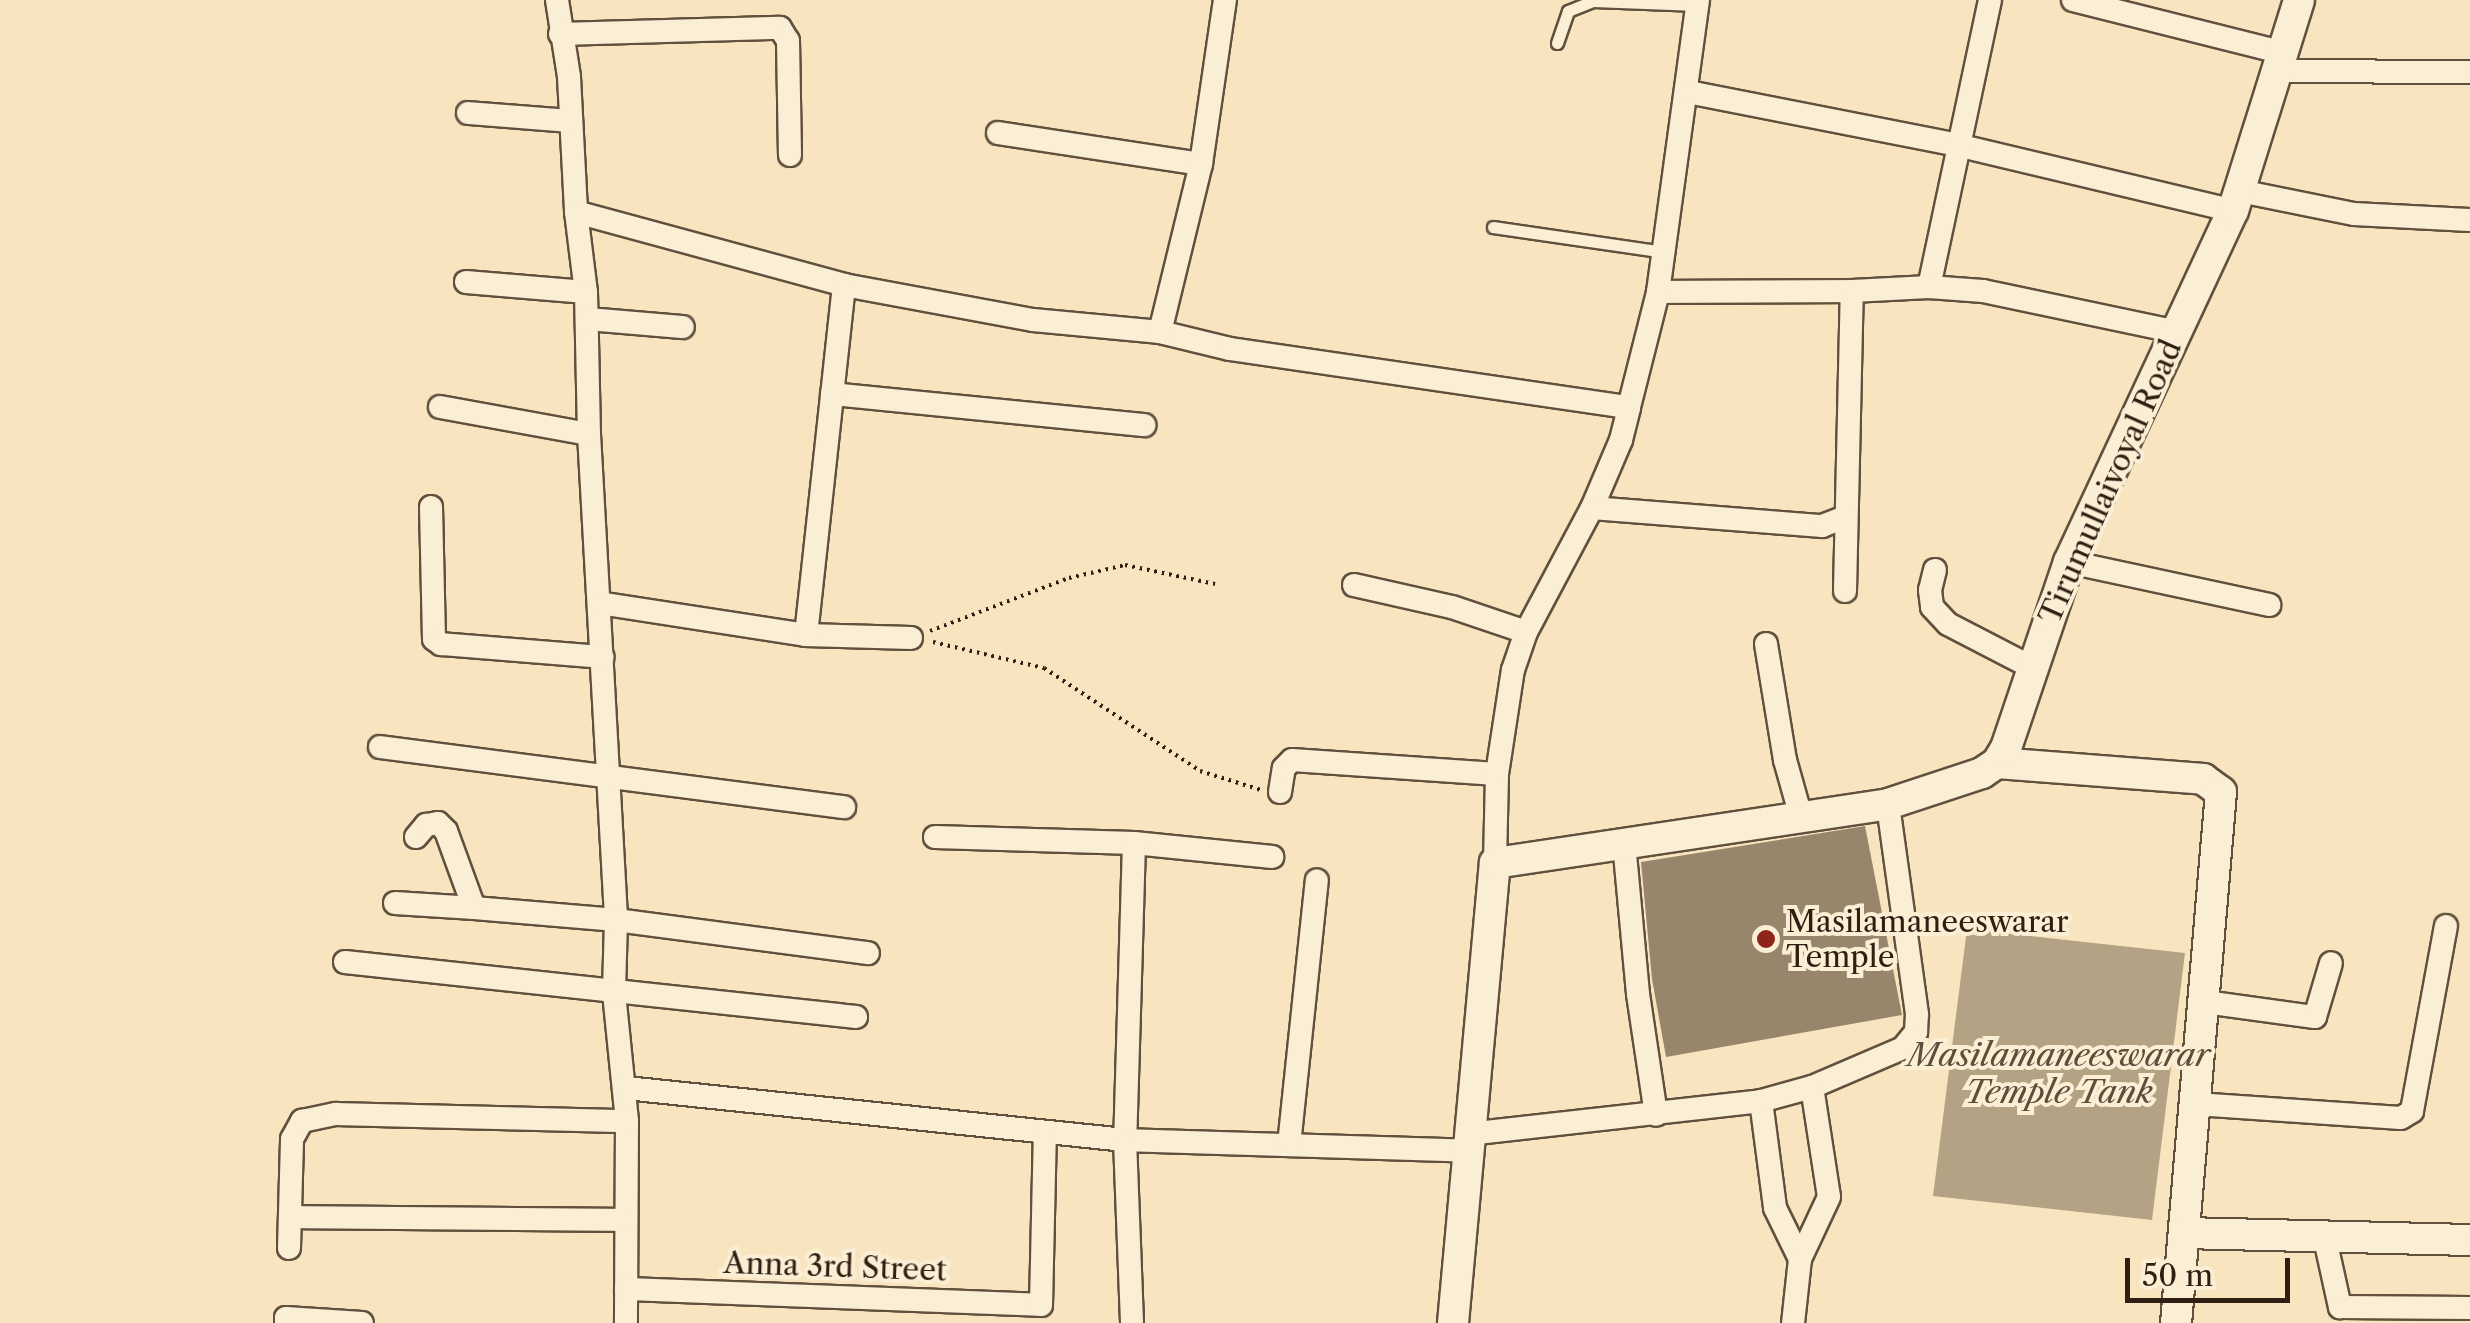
<!DOCTYPE html>
<html>
<head>
<meta charset="utf-8">
<style>
	body { margin:0 }
	#map { position:relative; width:2470px; height:1323px; overflow:hidden; background:#f8e5bf; font-family:"Libre Caslon Text",serif }
	div>[style] { position:absolute }
	[style*='--x'] { left:calc(var(--x)*1px); top:calc(var(--y)*1px); width:calc(var(--w)*1px); rotate:calc(var(--a)*1deg) }
	.water>* { inset:0; background:#b4a285 }
	.building>* { inset:0; background:#98866c }
	.path>* { height:4px; margin-top:-2px; transform-origin:0; background:repeating-linear-gradient(90deg,#2f1f13 0 2.5px,transparent 0 7.5px) }
	.roads { filter:drop-shadow(2px 0 #61503e) drop-shadow(-2px 0 #61503e) drop-shadow(0 2px #61503e) drop-shadow(0 -2px #61503e) }
	.lane>* { height:11px; margin:-5.5px; padding:0 5.5px; transform-origin:5.5px; border-radius:5.5px; background:#faeed5 }
	.street>* { height:22px; margin:-11px; padding:0 11px; transform-origin:11px; border-radius:11px; background:#faeed5 }
	.secondary>* { height:30px; margin:-15px; padding:0 15px; transform-origin:15px; border-radius:15px; background:#faeed5 }
	.dots>* { width:28px; height:28px; translate:-50% -50%; box-sizing:border-box; border:5px solid #faeed5; border-radius:50% }
	span { translate:-50% -50%; white-space:nowrap; text-align:center; line-height:1.15; -webkit-text-stroke:8px #faeed5; paint-order:stroke }
	.street-label { font-size:30px; color:#2f1f13 }
	.poi-label { font-size:30px; color:#2f1f13 }
	.left { translate:0 -50%; text-align:left }
	.water-label { font-size:32px; color:#5e4d3b; font-style:italic }
	.scale { position:absolute; left:2125px; top:1258px; width:165px; height:45px; box-sizing:border-box; border:5px solid #2f1f13; border-top:0; padding-left:12px; font-size:30px; line-height:35px; white-space:nowrap; color:#2f1f13; -webkit-text-stroke:8px #faeed5; paint-order:stroke }
</style>
</head>
<body>
<div id="map">
	<div class="water">
		<div style="clip-path:polygon(1967px 929px,2185px 953px,2152px 1220px,1933px 1196px)"></div>
	</div>
	<div class="building">
		<div style="clip-path:polygon(1865px 826px,1902px 1015px,1666px 1057px,1652px 979px,1641px 862px)"></div>
	</div>
	<div class="path">
		<div style="--x:930;--y:631;--w:149;--a:-20.9"></div>
		<div style="--x:1069;--y:578;--w:57;--a:-13.1"></div>
		<div style="--x:1125;--y:565;--w:92;--a:11.9"></div>
		<div style="--x:933;--y:642;--w:114;--a:13.2"></div>
		<div style="--x:1044;--y:668;--w:187;--a:33.4"></div>
		<div style="--x:1200;--y:771;--w:64;--a:17.3"></div>
	</div>
	<div class="roads">
		<div class="lane">
			<div style="--x:1557;--y:43;--w:34;--a:-71"></div>
			<div style="--x:1568;--y:11;--w:27;--a:-22"></div>
			<div style="--x:1593;--y:1;--w:104;--a:2.2"></div>
			<div style="--x:1493;--y:227;--w:174;--a:8.3"></div>
		</div>
		<div class="street">
			<div style="--x:557;--y:0;--w:78;--a:81.1"></div>
			<div style="--x:569;--y:77;--w:135;--a:87"></div>
			<div style="--x:576;--y:212;--w:81;--a:82.9"></div>
			<div style="--x:586;--y:292;--w:142;--a:88.8"></div>
			<div style="--x:589;--y:434;--w:487;--a:86.8"></div>
			<div style="--x:616;--y:920;--w:73;--a:91.6"></div>
			<div style="--x:614;--y:993;--w:129;--a:84.2"></div>
			<div style="--x:627;--y:1121;--w:202;--a:90.3"></div>
			<div style="--x:1698;--y:0;--w:295;--a:97.8"></div>
			<div style="--x:1658;--y:292;--w:194;--a:-0.3"></div>
			<div style="--x:2073;--y:0;--w:218;--a:14.1"></div>
			<div style="--x:560;--y:34;--w:220;--a:-1.6"></div>
			<div style="--x:780;--y:28;--w:15;--a:58"></div>
			<div style="--x:788;--y:41;--w:114;--a:89"></div>
			<div style="--x:2278;--y:71;--w:192;--a:0.3"></div>
			<div style="--x:1688;--y:92;--w:274;--a:11.1"></div>
			<div style="--x:1957;--y:145;--w:284;--a:13.4"></div>
			<div style="--x:468;--y:113;--w:101;--a:4.5"></div>
			<div style="--x:998;--y:133;--w:205;--a:8.7"></div>
			<div style="--x:1201;--y:164;--w:166;--a:-81.7"></div>
			<div style="--x:2240;--y:191;--w:116;--a:11.4"></div>
			<div style="--x:2354;--y:214;--w:116;--a:3"></div>
			<div style="--x:576;--y:212;--w:278;--a:15.2"></div>
			<div style="--x:844;--y:285;--w:192;--a:10.5"></div>
			<div style="--x:1033;--y:320;--w:128;--a:5.4"></div>
			<div style="--x:1160;--y:332;--w:72;--a:13.7"></div>
			<div style="--x:1230;--y:349;--w:403;--a:8.3"></div>
			<div style="--x:1629;--y:407;--w:119;--a:-75.8"></div>
			<div style="--x:466;--y:282;--w:120;--a:4.8"></div>
			<div style="--x:1929;--y:287;--w:293;--a:-78"></div>
			<div style="--x:587;--y:319;--w:96;--a:4.8"></div>
			<div style="--x:1160;--y:332;--w:173;--a:-76.3"></div>
			<div style="--x:832;--y:394;--w:314;--a:5.7"></div>
			<div style="--x:440;--y:407;--w:151;--a:10.3"></div>
			<div style="--x:431;--y:507;--w:132;--a:88.7"></div>
			<div style="--x:434;--y:639;--w:9;--a:36"></div>
			<div style="--x:441;--y:644;--w:162;--a:4.6"></div>
			<div style="--x:1592;--y:508;--w:74;--a:-66.9"></div>
			<div style="--x:1621;--y:440;--w:34;--a:-76"></div>
			<div style="--x:2069;--y:562;--w:205;--a:12.1"></div>
			<div style="--x:1935;--y:570;--w:21;--a:104"></div>
			<div style="--x:1930;--y:590;--w:17;--a:83"></div>
			<div style="--x:1932;--y:607;--w:23;--a:47"></div>
			<div style="--x:1948;--y:624;--w:93;--a:27.4"></div>
			<div style="--x:1354;--y:585;--w:100;--a:12.7"></div>
			<div style="--x:1452;--y:607;--w:78;--a:18.7"></div>
			<div style="--x:1845;--y:591;--w:300;--a:-88.7"></div>
			<div style="--x:1852;--y:291;--w:77;--a:-3"></div>
			<div style="--x:1929;--y:287;--w:54;--a:4.2"></div>
			<div style="--x:1983;--y:291;--w:199;--a:11.9"></div>
			<div style="--x:599;--y:603;--w:209;--a:8.8"></div>
			<div style="--x:806;--y:635;--w:105;--a:1.6"></div>
			<div style="--x:806;--y:635;--w:352;--a:-83.8"></div>
			<div style="--x:1766;--y:644;--w:118;--a:80.7"></div>
			<div style="--x:1785;--y:760;--w:59;--a:74.3"></div>
			<div style="--x:380;--y:747;--w:468;--a:7.4"></div>
			<div style="--x:1280;--y:792;--w:24;--a:-81"></div>
			<div style="--x:1284;--y:768;--w:11;--a:-45"></div>
			<div style="--x:1292;--y:760;--w:205;--a:3.9"></div>
			<div style="--x:416;--y:837;--w:16;--a:-50"></div>
			<div style="--x:426;--y:825;--w:12;--a:-9"></div>
			<div style="--x:438;--y:823;--w:11;--a:45"></div>
			<div style="--x:446;--y:831;--w:82;--a:70"></div>
			<div style="--x:474;--y:908;--w:143;--a:4.8"></div>
			<div style="--x:616;--y:920;--w:254;--a:7.5"></div>
			<div style="--x:935;--y:837;--w:199;--a:1.7"></div>
			<div style="--x:1134;--y:843;--w:139;--a:5.8"></div>
			<div style="--x:1134;--y:843;--w:297;--a:91.7"></div>
			<div style="--x:1125;--y:1140;--w:342;--a:1.8"></div>
			<div style="--x:1624;--y:843;--w:152;--a:84.7"></div>
			<div style="--x:1638;--y:994;--w:122;--a:81.5"></div>
			<div style="--x:1495;--y:863;--w:89;--a:-88.7"></div>
			<div style="--x:1497;--y:774;--w:105;--a:-81.3"></div>
			<div style="--x:1513;--y:670;--w:40;--a:-71.1"></div>
			<div style="--x:1526;--y:632;--w:140;--a:-62"></div>
			<div style="--x:1592;--y:508;--w:231;--a:4.5"></div>
			<div style="--x:1822;--y:526;--w:25;--a:-21"></div>
			<div style="--x:395;--y:903;--w:79;--a:3.6"></div>
			<div style="--x:345;--y:962;--w:514;--a:6.14"></div>
			<div style="--x:2205;--y:1002;--w:111;--a:7.8"></div>
			<div style="--x:2315;--y:1017;--w:56;--a:-73.5"></div>
			<div style="--x:1812;--y:1087;--w:99;--a:-23.2"></div>
			<div style="--x:1903;--y:1048;--w:21;--a:-51"></div>
			<div style="--x:1916;--y:1032;--w:18;--a:-87"></div>
			<div style="--x:1917;--y:1014;--w:212;--a:-97.9"></div>
			<div style="--x:626;--y:1088;--w:502;--a:5.95"></div>
			<div style="--x:1125;--y:1140;--w:183;--a:87.8"></div>
			<div style="--x:1761;--y:1101;--w:108;--a:82.5"></div>
			<div style="--x:1775;--y:1208;--w:57;--a:63.9"></div>
			<div style="--x:2196;--y:1104;--w:205;--a:3.9"></div>
			<div style="--x:2401;--y:1118;--w:13;--a:-32"></div>
			<div style="--x:2412;--y:1111;--w:188;--a:-79.6"></div>
			<div style="--x:1468;--y:1134;--w:295;--a:-6.4"></div>
			<div style="--x:1761;--y:1101;--w:53;--a:-15.4"></div>
			<div style="--x:1812;--y:1087;--w:111;--a:81.2"></div>
			<div style="--x:1829;--y:1197;--w:68;--a:115.1"></div>
			<div style="--x:1800;--y:1259;--w:64;--a:96.2"></div>
			<div style="--x:1289;--y:1145;--w:266;--a:-84"></div>
			<div style="--x:290;--y:1217;--w:334;--a:0.5"></div>
			<div style="--x:2325;--y:1239;--w:70;--a:77.6"></div>
			<div style="--x:2340;--y:1307;--w:130;--a:0.4"></div>
			<div style="--x:289;--y:1248;--w:109;--a:-88.4"></div>
			<div style="--x:292;--y:1139;--w:21;--a:-61"></div>
			<div style="--x:302;--y:1121;--w:35;--a:-12"></div>
			<div style="--x:336;--y:1114;--w:291;--a:1.4"></div>
			<div style="--x:626;--y:1289;--w:415;--a:2.2"></div>
			<div style="--x:1041;--y:1305;--w:172;--a:-88.7"></div>
			<div style="--x:286;--y:1323;--w:5;--a:-90"></div>
			<div style="--x:286;--y:1318;--w:76;--a:3.8"></div>
		</div>
		<div class="secondary">
			<div style="--x:1997;--y:763;--w:207;--a:4.4"></div>
			<div style="--x:2203;--y:779;--w:22;--a:36"></div>
			<div style="--x:2221;--y:792;--w:533;--a:94.84"></div>
			<div style="--x:2184;--y:1233;--w:286;--a:1.4"></div>
			<div style="--x:1453;--y:1323;--w:462;--a:-84.8"></div>
			<div style="--x:1495;--y:863;--w:397;--a:-8.5"></div>
			<div style="--x:1888;--y:804;--w:99;--a:-18.3"></div>
			<div style="--x:1982;--y:773;--w:18;--a:-34"></div>
			<div style="--x:1997;--y:763;--w:17;--a:-59"></div>
			<div style="--x:2006;--y:748;--w:196;--a:-71.3"></div>
			<div style="--x:2069;--y:562;--w:387;--a:-65"></div>
			<div style="--x:2233;--y:211;--w:221;--a:-72.6"></div>
		</div>
	</div>
	<div class="dots">
		<div style="left:1766px;top:939px;background:#8f2418"></div>
	</div>
	<div class="street-label">
		<span style="left:2111px;top:482px;rotate:-66deg">Tirumullaivoyal Road</span>
		<span style="left:835px;top:1267px;rotate:2deg">Anna 3rd Street</span>
	</div>
	<div class="poi-label">
		<span class="left" style="left:1786px;top:939px">Masilamaneeswarar<br>Temple</span>
	</div>
	<div class="water-label">
		<span style="left:2059px;top:1074px">Masilamaneeswarar<br>Temple Tank</span>
	</div>
	<div class="scale">50 m</div>
</div>
</body>
</html>
